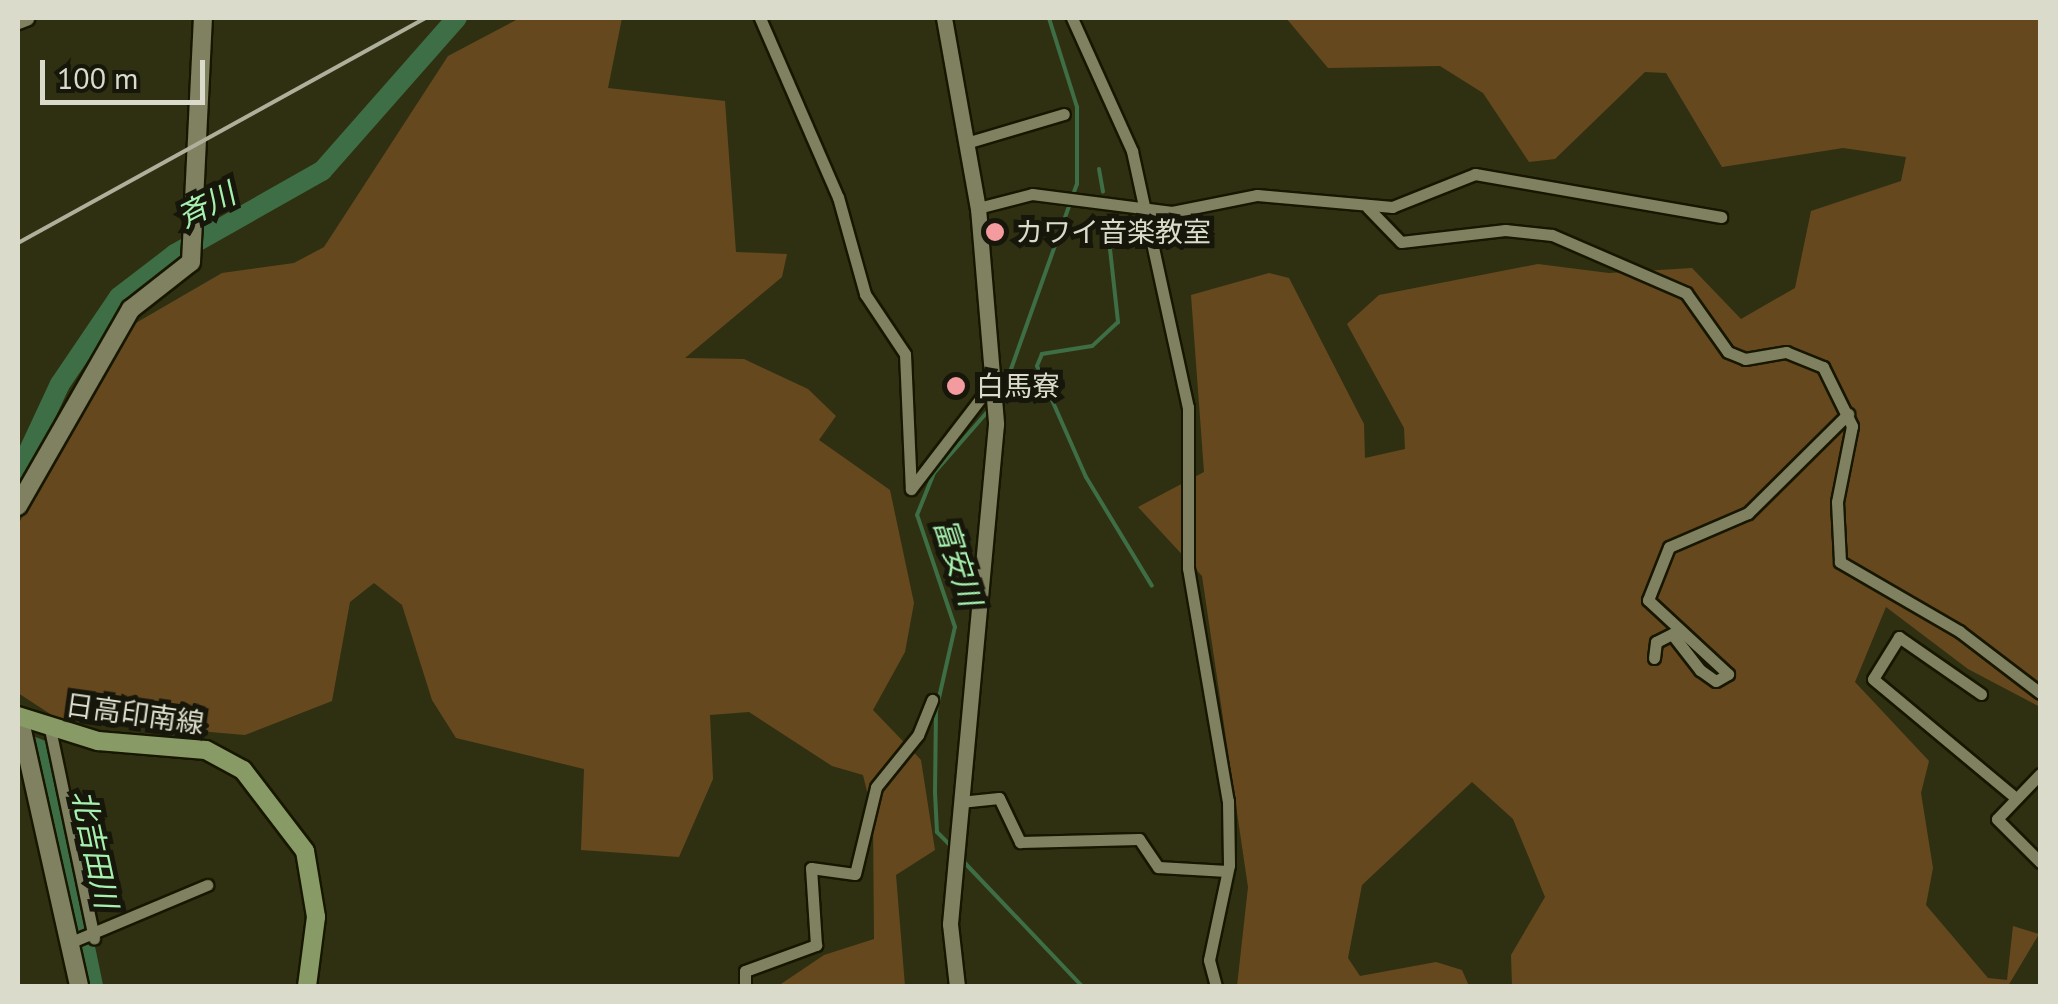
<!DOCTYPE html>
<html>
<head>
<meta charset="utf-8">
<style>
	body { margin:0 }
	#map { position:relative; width:2058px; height:1004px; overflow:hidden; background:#2f3012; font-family:"PT Sans","Noto Sans JP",sans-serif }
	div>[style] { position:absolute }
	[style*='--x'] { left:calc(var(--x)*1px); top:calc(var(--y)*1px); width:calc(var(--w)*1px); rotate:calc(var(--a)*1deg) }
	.green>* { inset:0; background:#66481f }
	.stream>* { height:4px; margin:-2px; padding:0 2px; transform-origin:2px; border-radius:2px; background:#3e6e45 }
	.river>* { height:20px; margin:-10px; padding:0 10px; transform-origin:10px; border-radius:10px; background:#3e6e45 }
	.roads { filter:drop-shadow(2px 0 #171700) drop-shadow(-2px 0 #171700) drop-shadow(0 2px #171700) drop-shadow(0 -2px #171700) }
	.minor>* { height:11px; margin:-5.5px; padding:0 5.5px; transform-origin:5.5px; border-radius:5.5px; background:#808161 }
	.tertiary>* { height:15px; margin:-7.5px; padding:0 7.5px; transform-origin:7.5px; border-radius:7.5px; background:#808161 }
	.secondary>* { height:18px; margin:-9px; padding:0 9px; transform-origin:9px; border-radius:9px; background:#808161 }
	.primary>* { height:18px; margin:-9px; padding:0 9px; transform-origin:9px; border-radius:9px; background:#889b66 }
	.rail>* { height:4px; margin:-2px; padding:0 2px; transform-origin:2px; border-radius:2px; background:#afb09b }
	.dots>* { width:28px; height:28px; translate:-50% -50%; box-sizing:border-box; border:5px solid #16170a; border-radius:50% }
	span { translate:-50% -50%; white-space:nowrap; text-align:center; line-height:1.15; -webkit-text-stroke:10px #16170a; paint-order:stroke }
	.poi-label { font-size:28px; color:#dadbca }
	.left { translate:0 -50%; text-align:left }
	.street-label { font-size:28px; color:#dadbca }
	.water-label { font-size:30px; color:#a7f1b0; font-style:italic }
	.frame { position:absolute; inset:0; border:20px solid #dadbca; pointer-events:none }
	.scale { position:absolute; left:40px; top:60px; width:165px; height:45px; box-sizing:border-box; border:5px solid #dadbca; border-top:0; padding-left:12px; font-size:30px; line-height:35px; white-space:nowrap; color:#dadbca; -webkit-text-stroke:8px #16170a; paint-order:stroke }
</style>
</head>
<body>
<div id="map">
	<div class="green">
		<div style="clip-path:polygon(520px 18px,622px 18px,608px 88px,725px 101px,736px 252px,787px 254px,782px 277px,685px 358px,744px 359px,808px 389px,836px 416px,819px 440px,890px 490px,914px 603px,905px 652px,873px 710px,921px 760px,935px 850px,896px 875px,905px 986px,778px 986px,824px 955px,874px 939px,873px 816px,863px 775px,832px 766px,749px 712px,710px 715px,713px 779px,679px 857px,581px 850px,584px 769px,456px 738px,432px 700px,402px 605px,374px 583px,350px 602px,332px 701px,245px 735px,58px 719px,18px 693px,18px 525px,122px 331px,222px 273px,294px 263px,324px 247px,448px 56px)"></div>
		<div style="clip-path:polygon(1286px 18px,2040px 18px,2040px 707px,1968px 669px,1886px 607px,1855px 682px,1929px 761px,1921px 793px,1933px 868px,1926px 905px,1988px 978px,2007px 980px,2013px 926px,2039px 934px,2008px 986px,1512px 986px,1511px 955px,1545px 897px,1513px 819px,1472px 782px,1362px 885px,1348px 958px,1360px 976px,1436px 962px,1462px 970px,1469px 986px,1237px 986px,1248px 887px,1202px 576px,1138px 507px,1204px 472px,1191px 295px,1269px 273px,1289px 278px,1364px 424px,1365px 458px,1405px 449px,1404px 428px,1347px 324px,1379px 295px,1538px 264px,1609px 273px,1692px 268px,1741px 319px,1795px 288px,1811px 211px,1901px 181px,1906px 157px,1843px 148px,1722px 167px,1666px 73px,1645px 72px,1555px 159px,1529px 162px,1483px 93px,1440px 66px,1328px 68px)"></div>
	</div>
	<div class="stream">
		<div style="--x:1099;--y:169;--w:23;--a:80"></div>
		<div style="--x:1107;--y:222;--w:101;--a:83.7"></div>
		<div style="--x:1118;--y:322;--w:35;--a:137"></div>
		<div style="--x:1092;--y:346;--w:51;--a:170.9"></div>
		<div style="--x:1042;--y:354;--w:13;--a:113"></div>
		<div style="--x:1037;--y:366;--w:121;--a:66.2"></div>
		<div style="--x:1086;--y:477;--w:127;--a:58.8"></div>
		<div style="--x:1000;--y:400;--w:229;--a:-70.4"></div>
		<div style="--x:1077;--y:184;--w:77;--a:-90"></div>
		<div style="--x:1077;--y:107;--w:93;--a:-107.5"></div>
		<div style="--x:953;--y:848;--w:23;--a:-135"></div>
		<div style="--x:937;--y:832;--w:40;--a:-92.9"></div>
		<div style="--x:935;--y:792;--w:81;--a:-89.3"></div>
		<div style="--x:936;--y:711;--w:86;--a:-77.3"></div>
		<div style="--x:955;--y:627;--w:118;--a:-108.7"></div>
		<div style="--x:917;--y:515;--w:45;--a:-68"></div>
		<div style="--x:934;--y:473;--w:84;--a:-48.9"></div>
		<div style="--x:962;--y:860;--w:174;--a:46.4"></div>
	</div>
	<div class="river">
		<div style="--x:18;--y:474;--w:99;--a:-65"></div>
		<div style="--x:60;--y:384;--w:105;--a:-55.9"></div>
		<div style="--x:119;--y:297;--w:71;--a:-37.5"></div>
		<div style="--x:175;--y:254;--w:169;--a:-29.5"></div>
		<div style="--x:322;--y:171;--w:204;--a:-48.6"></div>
		<div style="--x:18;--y:741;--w:28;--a:21"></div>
		<div style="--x:44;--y:751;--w:240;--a:78.2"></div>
	</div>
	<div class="roads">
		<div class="minor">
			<div style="--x:760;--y:18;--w:195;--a:66.5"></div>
			<div style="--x:838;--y:197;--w:101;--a:74.4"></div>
			<div style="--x:865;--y:294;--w:72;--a:56.3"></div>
			<div style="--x:905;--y:354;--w:135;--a:87.5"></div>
			<div style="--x:1072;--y:18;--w:146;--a:65.7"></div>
			<div style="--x:1132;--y:151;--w:262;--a:77.7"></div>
			<div style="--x:1188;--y:407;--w:161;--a:90"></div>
			<div style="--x:1188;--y:568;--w:236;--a:80.3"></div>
			<div style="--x:1228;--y:801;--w:64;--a:89.1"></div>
			<div style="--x:1229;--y:865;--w:97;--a:101.9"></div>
			<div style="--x:1209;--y:960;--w:27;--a:75"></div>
			<div style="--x:966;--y:143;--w:102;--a:-16.5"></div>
			<div style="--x:978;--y:208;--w:56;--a:-14.5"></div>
			<div style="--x:1032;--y:194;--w:141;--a:7.3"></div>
			<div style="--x:1172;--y:212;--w:87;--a:-11.3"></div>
			<div style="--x:1257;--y:195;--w:136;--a:5.1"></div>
			<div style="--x:1392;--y:207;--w:89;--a:-21.7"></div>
			<div style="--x:1475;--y:174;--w:250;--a:9.9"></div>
			<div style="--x:1368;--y:208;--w:47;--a:45.9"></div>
			<div style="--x:1401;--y:242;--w:105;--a:-6.6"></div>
			<div style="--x:1505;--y:230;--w:47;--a:6.1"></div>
			<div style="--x:1552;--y:235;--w:146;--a:23.4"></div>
			<div style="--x:1686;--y:293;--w:72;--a:54.6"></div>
			<div style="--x:1728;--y:352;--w:18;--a:22"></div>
			<div style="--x:1745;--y:359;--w:42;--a:-9.7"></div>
			<div style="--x:1786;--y:352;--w:40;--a:22"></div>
			<div style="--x:1823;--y:367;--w:66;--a:63.8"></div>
			<div style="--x:1852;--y:426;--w:77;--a:101.2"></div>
			<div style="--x:1837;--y:502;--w:60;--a:87.1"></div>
			<div style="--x:1840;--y:562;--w:138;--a:30.1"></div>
			<div style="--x:1959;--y:631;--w:102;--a:37.4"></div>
			<div style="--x:911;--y:489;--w:136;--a:-52.5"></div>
			<div style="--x:1654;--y:658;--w:16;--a:-83"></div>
			<div style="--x:1656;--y:642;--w:18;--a:-27"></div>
			<div style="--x:1672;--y:634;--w:46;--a:52.1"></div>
			<div style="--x:1700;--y:670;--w:19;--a:35"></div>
			<div style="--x:1716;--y:681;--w:14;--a:-30"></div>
			<div style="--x:1728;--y:674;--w:109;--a:-137.2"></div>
			<div style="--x:1648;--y:600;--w:57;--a:-68.4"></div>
			<div style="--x:1669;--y:547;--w:86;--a:-23.3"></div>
			<div style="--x:1748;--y:513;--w:141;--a:-44.7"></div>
			<div style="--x:1981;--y:694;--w:100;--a:-145.2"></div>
			<div style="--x:1899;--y:637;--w:49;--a:121.8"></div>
			<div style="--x:1873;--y:679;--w:181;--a:39.8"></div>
			<div style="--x:50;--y:729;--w:214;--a:78.1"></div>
			<div style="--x:2040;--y:774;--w:62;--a:133.7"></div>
			<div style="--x:1997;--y:819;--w:61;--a:45"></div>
			<div style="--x:960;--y:802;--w:39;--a:-6"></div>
			<div style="--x:999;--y:798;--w:49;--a:64.5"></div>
			<div style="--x:1020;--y:842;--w:119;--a:-1.4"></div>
			<div style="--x:1139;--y:839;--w:34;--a:56"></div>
			<div style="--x:1158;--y:867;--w:69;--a:3.3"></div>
			<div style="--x:69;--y:943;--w:150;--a:-22.8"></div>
			<div style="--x:745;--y:986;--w:15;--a:-90"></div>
			<div style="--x:745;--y:971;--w:76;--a:-20.1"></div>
			<div style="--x:816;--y:945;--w:77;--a:-93.7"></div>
			<div style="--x:811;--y:868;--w:44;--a:7.8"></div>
			<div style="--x:855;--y:874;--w:89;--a:-76.4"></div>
			<div style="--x:876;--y:787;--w:67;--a:-51.1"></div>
			<div style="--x:918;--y:735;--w:38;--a:-68"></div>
		</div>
		<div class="tertiary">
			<div style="--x:944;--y:18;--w:193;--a:79.9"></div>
			<div style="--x:978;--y:208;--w:217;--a:85.2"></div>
			<div style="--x:996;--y:424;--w:502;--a:95.26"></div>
			<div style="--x:950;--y:924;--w:62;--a:83.6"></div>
			<div style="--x:18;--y:21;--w:9;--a:-21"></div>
		</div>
		<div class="secondary">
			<div style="--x:18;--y:506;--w:227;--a:-60.2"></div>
			<div style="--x:131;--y:309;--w:76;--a:-38.1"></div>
			<div style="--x:191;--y:262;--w:244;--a:-87.2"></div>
			<div style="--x:19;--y:717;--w:276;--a:77.4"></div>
		</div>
		<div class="primary">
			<div style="--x:18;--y:716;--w:84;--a:17.4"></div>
			<div style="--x:98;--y:741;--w:108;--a:4.8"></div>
			<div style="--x:206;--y:750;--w:42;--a:28.4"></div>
			<div style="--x:243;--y:770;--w:102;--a:52.6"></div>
			<div style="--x:305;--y:851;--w:67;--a:80.5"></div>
			<div style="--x:316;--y:917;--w:70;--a:97.4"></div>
		</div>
	</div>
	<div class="rail">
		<div style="--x:18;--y:243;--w:466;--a:-28.9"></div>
	</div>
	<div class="dots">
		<div style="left:995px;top:232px;background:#f49b9f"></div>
		<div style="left:956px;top:386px;background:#f49b9f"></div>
	</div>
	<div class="poi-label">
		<span class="left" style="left:1015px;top:232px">カワイ音楽教室</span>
		<span class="left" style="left:976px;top:386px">白馬寮</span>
	</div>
	<div class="street-label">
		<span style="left:135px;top:714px;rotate:8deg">日高印南線</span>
	</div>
	<div class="water-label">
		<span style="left:206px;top:205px;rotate:-27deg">斉川</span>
		<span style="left:958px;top:562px;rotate:72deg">富安川</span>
		<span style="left:95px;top:849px;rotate:78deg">北吉田川</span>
	</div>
	<div class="frame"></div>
	<div class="scale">100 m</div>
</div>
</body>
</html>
